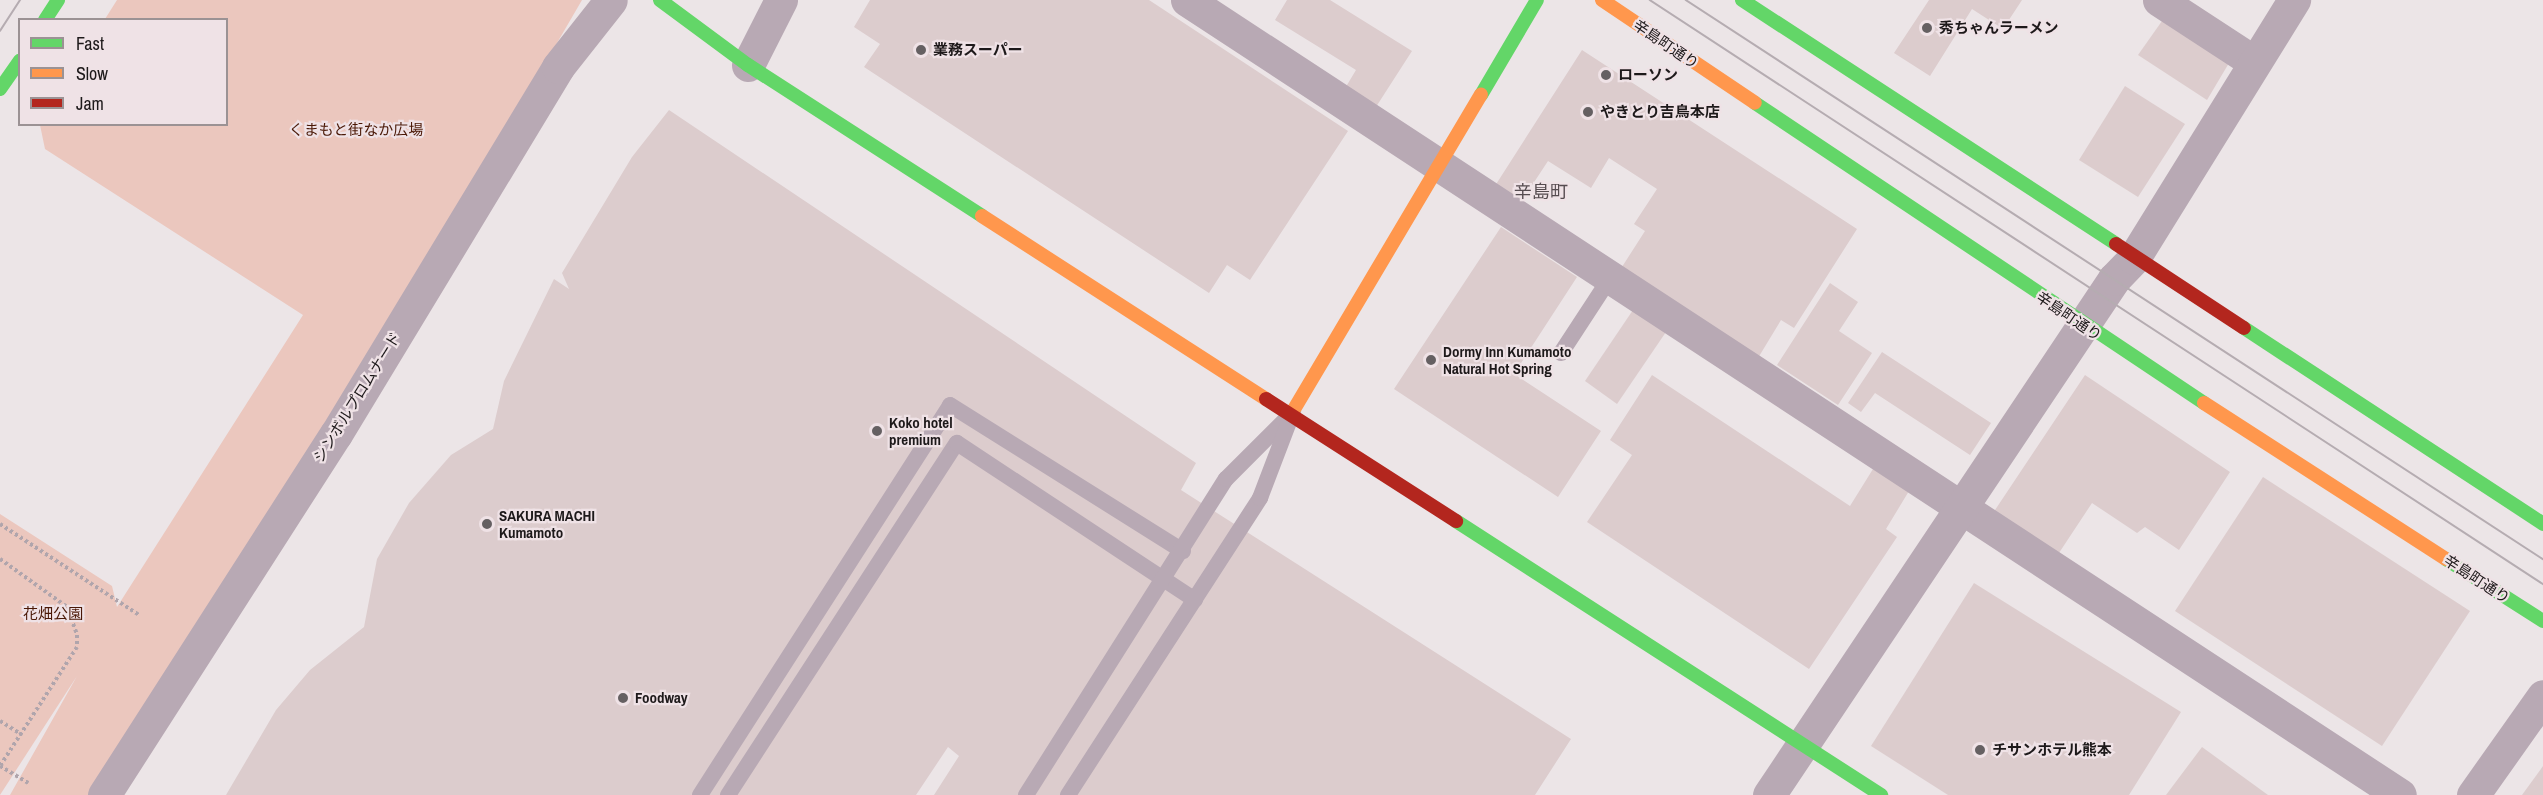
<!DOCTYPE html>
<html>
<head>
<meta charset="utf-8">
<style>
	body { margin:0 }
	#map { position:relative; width:2543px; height:795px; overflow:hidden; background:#ece5e7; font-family:"Archivo Narrow","Noto Sans JP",sans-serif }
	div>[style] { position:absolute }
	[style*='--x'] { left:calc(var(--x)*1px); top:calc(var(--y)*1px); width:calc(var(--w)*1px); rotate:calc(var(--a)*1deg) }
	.green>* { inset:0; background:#ebc7be }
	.building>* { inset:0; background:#dccccd }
	.path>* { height:4px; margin-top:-2px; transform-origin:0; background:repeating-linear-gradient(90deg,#b0a5ac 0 3px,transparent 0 6px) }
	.lane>* { height:16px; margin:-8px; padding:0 8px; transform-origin:8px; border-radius:8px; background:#b8a9b4 }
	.street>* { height:33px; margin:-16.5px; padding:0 16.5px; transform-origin:16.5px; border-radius:16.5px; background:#b8a9b4 }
	.fast>* { height:14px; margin:-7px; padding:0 7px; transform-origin:7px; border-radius:7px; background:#63d668 }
	.slow>* { height:14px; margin:-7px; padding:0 7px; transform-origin:7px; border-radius:7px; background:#ff974d }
	.jam>* { height:14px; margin:-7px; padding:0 7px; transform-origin:7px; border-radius:7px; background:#b3261e }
	.tram>* { height:1.5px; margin:-0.75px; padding:0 0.75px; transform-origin:0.75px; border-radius:0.75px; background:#b5acb1 }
	.dots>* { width:16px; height:16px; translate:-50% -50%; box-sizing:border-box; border:3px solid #efe2e6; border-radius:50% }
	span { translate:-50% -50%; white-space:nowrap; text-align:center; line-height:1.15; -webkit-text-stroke:4.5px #efe2e6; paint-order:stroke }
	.poi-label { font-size:15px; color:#1d191a; font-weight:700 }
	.left { translate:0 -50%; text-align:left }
	.street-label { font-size:15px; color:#1d191a }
	.park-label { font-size:15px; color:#4a1806 }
	.quarter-label { font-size:18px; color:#564c50 }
	.legend { position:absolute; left:18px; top:18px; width:210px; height:108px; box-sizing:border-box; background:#efe2e6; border:2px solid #9b9294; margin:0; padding:8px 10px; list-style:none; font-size:18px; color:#1d191a }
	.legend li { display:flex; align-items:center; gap:12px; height:30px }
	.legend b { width:30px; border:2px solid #9b9294 }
</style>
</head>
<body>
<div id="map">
	<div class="green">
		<div style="clip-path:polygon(117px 0,582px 0,372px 361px,104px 795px,10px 795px,77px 676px,0 795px,0 514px,112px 586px,117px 607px,303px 315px,45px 149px,40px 125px,226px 124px,226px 20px,105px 19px)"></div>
	</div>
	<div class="building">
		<div style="clip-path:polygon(870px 0,1149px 0,1348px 131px,1250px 280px,1227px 265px,1209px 293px,864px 67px,880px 44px,854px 27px)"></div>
		<div style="clip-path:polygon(1287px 0,1330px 0,1412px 51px,1374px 110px,1344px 90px,1356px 70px,1275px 20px)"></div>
		<div style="clip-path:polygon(1929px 0,2022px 0,2003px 29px,1972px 9px,1930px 76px,1894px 53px)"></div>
		<div style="clip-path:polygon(2162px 21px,2229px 63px,2207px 100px,2138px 55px)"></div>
		<div style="clip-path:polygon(1582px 50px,1857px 229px,1794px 328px,1781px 320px,1758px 358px,1620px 270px,1645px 231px,1634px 224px,1657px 189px,1609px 158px,1591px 188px,1548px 161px,1519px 205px,1493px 189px)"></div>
		<div style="clip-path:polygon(2125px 86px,2185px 124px,2138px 197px,2079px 160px)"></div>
		<div style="clip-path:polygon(669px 110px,1196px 463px,1181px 490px,1571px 739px,1535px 795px,934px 795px,959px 756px,948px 747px,916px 795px,226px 795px,276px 710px,310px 670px,364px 627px,377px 559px,409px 503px,451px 455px,493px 429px,504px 381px,554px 279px,569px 289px,562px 273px,632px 157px)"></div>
		<div style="clip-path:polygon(1501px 227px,1577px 277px,1514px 374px,1601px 431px,1558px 497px,1394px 389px)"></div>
		<div style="clip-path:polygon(1830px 283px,1858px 302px,1839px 331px,1872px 353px,1838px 405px,1777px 365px)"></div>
		<div style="clip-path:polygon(1635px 307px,1668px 329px,1617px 404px,1585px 381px)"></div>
		<div style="clip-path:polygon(1882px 352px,1991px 423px,1970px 455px,1875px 393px,1861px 412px,1848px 403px)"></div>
		<div style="clip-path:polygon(1652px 375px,1850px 506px,1873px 469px,1909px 491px,1886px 529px,1897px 537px,1809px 669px,1587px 522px,1632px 455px,1610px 440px)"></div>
		<div style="clip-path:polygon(2085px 375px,2230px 472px,2179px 550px,2145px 527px,2137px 533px,2092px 503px,2055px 559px,1991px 516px)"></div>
		<div style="clip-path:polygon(2263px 477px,2470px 611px,2382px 746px,2175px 611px)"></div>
		<div style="clip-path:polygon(1974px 583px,2181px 712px,2129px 795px,1948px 795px,1871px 746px)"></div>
		<div style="clip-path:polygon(2202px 747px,2268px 795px,2166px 795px)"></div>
		<div style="clip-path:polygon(2543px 766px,2543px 795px,2522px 795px)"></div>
	</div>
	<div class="path">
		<div style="--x:0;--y:524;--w:166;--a:33.2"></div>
		<div style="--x:0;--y:559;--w:82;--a:35.6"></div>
		<div style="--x:67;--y:607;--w:30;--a:70"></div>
		<div style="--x:77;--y:635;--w:12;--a:90"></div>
		<div style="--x:77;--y:647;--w:142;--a:122.9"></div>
		<div style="--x:0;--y:721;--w:25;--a:32"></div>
		<div style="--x:0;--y:766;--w:33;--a:31"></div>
	</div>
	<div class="lane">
		<div style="--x:1561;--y:353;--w:90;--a:-56.8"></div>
		<div style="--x:700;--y:795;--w:463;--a:-57.3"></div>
		<div style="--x:950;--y:405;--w:275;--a:32.1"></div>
		<div style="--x:728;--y:795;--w:420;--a:-57"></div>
		<div style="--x:957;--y:443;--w:285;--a:33.4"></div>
		<div style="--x:1026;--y:795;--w:374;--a:-57.7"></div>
		<div style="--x:1226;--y:479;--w:95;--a:-45"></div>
		<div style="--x:1068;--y:795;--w:354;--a:-57.1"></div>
		<div style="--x:1260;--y:498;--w:87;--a:-69.1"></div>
	</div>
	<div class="street">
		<div style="--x:1187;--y:0;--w:1450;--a:33.24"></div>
		<div style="--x:2159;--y:0;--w:113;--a:33.1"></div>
		<div style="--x:748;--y:65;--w:73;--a:-63.1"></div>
		<div style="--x:104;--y:795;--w:429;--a:-57.3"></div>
		<div style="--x:336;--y:434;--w:429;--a:-58.8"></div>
		<div style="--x:558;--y:67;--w:85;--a:-51.7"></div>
		<div style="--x:1769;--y:795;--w:621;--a:-56.23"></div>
		<div style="--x:2114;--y:279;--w:29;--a:-46"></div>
		<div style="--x:2134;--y:258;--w:304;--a:-58.2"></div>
		<div style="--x:2473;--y:795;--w:121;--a:-54.7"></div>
	</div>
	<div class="fast">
		<div style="--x:660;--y:0;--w:109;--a:36.5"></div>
		<div style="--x:748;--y:65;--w:278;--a:32.8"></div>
		<div style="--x:1742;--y:0;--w:447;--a:33.1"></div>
		<div style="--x:45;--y:20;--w:24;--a:-57"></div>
		<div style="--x:0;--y:89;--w:35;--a:-55"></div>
		<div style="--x:1481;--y:95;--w:110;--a:-59.5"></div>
		<div style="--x:1755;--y:103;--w:540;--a:33.75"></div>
		<div style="--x:2244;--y:328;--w:358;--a:33.2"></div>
		<div style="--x:1456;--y:521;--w:506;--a:32.81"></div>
		<div style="--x:2446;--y:559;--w:115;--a:32.6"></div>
	</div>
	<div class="slow">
		<div style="--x:1602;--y:0;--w:184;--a:33.9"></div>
		<div style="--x:982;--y:216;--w:338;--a:32.8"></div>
		<div style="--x:2204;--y:403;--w:288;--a:32.8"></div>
		<div style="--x:1293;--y:411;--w:368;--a:-59.3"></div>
	</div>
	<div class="jam">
		<div style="--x:2116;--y:244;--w:153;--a:33.3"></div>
		<div style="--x:1266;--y:399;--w:226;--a:32.7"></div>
	</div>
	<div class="tram">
		<div style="--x:1650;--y:0;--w:1067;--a:33.18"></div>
		<div style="--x:1686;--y:0;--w:1023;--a:33.12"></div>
		<div style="--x:0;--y:31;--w:37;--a:-57"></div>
	</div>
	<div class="dots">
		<div style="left:1927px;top:28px;background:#656062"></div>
		<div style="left:921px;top:50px;background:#656062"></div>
		<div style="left:1606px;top:75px;background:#656062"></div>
		<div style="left:1588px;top:112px;background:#656062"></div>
		<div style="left:1431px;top:360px;background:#656062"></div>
		<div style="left:877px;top:431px;background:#656062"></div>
		<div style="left:487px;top:524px;background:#656062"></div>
		<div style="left:623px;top:698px;background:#656062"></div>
		<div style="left:1980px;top:750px;background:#656062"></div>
	</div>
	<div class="poi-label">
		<span class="left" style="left:1939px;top:28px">秀ちゃんラーメン</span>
		<span class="left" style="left:933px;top:50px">業務スーパー</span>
		<span class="left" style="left:1618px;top:75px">ローソン</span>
		<span class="left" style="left:1600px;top:112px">やきとり吉鳥本店</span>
		<span class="left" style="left:1443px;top:360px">Dormy Inn Kumamoto<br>Natural Hot Spring</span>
		<span class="left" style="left:889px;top:431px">Koko hotel<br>premium</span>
		<span class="left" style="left:499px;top:524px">SAKURA MACHI<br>Kumamoto</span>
		<span class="left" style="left:635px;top:698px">Foodway</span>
		<span class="left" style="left:1992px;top:750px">チサンホテル熊本</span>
	</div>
	<div class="street-label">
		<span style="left:1666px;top:44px;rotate:34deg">辛島町通り</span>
		<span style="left:2069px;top:316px;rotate:34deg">辛島町通り</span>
		<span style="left:357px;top:397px;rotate:-58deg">シンボルプロムナード</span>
		<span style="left:2477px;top:579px;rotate:33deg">辛島町通り</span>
	</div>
	<div class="park-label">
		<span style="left:356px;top:130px">くまもと街なか広場</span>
		<span style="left:53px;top:614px">花畑公園</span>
	</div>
	<div class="quarter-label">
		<span style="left:1541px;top:192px">辛島町</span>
	</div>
	<ul class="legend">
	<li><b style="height:8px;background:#63d668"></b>Fast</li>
	<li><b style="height:8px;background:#ff974d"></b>Slow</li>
	<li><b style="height:8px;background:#b3261e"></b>Jam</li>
	</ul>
</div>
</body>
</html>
